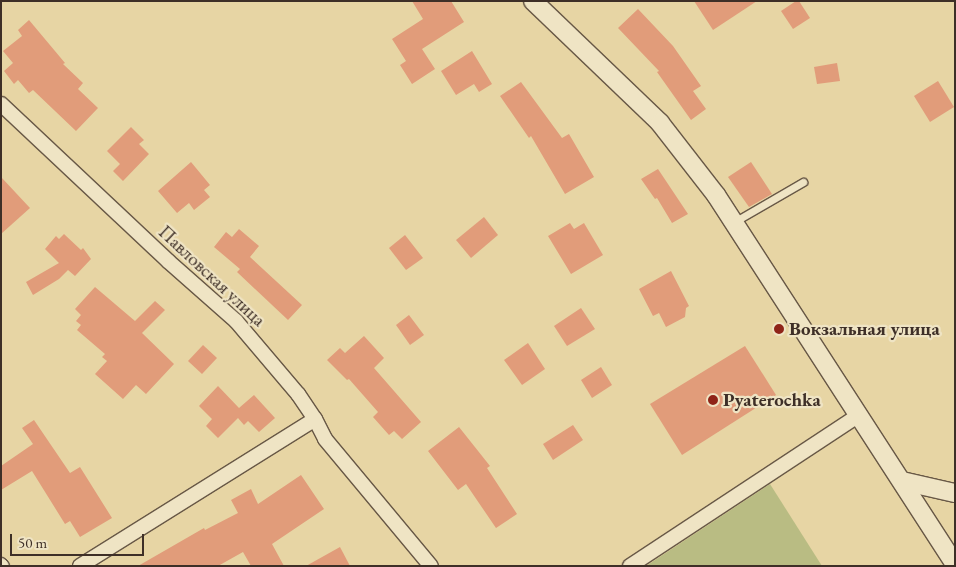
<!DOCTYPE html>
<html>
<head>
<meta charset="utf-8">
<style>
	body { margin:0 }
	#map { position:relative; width:956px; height:567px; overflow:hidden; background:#e7d5a4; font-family:"EB Garamond",serif }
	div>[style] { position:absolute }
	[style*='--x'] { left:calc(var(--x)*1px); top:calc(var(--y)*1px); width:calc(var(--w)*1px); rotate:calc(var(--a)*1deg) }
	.green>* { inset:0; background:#b9bc83 }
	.building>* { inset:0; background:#e19c7a }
	.roads { filter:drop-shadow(1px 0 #685846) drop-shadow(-1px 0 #685846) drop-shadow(0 1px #685846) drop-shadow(0 -1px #685846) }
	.service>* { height:7px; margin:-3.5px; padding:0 3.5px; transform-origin:3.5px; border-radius:3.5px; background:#efe4c4 }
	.minor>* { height:14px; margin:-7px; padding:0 7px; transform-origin:7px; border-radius:7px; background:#efe4c4 }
	.tertiary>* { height:18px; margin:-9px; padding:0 9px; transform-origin:9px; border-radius:9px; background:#efe4c4 }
	.dots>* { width:14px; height:14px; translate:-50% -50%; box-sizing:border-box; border:2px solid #efe4c4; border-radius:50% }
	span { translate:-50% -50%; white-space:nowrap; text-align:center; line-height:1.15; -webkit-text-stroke:4.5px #efe4c4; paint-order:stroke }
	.street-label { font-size:19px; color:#3e2f27 }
	.poi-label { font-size:19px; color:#3e2f27; font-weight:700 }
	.left { translate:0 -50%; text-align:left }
	.frame { position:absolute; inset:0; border:2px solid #3e2f27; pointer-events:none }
	.scale { position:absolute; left:10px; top:534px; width:134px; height:22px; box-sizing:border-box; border:2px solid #3e2f27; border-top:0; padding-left:6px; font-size:15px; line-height:18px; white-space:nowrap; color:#3e2f27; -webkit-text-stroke:4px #efe4c4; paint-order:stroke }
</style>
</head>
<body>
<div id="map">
	<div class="green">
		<div style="clip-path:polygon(770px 484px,822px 566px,646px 566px)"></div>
	</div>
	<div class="building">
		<div style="clip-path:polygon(412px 1px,451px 1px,464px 22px,422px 49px,435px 69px,412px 84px,400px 65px,406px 61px,392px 39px,423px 19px)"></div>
		<div style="clip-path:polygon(694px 1px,757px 1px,713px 30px)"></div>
		<div style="clip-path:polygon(796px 1px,799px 1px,810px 18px,793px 29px,781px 11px)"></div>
		<div style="clip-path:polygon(638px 9px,673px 46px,701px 86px,693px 91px,706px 109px,691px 120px,657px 72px,659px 71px,618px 28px)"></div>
		<div style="clip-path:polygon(29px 20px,65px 63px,63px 64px,83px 83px,78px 89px,98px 108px,76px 131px,33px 90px,29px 93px,18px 80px,14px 84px,4px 71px,13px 63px,3px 51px,22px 36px,18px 30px)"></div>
		<div style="clip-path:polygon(472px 51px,492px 84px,479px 92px,474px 84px,456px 95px,441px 71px)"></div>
		<div style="clip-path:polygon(837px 63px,840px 81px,817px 84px,814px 67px)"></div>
		<div style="clip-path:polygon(938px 81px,954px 107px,930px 122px,914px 96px)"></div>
		<div style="clip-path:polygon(521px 82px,562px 138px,569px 134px,594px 177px,565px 194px,531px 136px,529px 138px,500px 96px)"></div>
		<div style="clip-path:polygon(131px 127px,144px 140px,139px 144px,149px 154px,123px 181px,113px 171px,120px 164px,107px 151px)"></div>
		<div style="clip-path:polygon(191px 162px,210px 185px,204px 190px,210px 197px,194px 210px,189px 203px,177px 213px,158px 191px)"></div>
		<div style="clip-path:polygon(751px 162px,772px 194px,749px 207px,728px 177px)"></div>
		<div style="clip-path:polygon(658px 169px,688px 214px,672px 223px,657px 198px,655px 199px,641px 179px)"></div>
		<div style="clip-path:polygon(1px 177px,30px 208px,1px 234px)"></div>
		<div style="clip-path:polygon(484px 217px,498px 235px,471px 258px,456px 240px)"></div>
		<div style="clip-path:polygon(570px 223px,574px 229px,584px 223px,603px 255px,571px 274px,548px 236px)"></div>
		<div style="clip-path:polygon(239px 229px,259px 246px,250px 257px,302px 305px,288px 320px,237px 272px,240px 269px,214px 247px,226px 232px,232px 237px)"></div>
		<div style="clip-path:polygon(64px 234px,81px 250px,83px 248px,91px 259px,75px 276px,68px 270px,59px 279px,33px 295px,26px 282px,59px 263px,45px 249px,56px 236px,59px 239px)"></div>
		<div style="clip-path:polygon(405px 235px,423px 258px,406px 270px,389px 248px)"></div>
		<div style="clip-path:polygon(671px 271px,689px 306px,686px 308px,685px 317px,666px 327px,659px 313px,653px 316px,639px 289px)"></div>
		<div style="clip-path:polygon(95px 287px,135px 321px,155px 301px,165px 310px,142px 333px,174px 364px,146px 394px,136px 385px,123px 399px,95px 374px,107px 361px,102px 357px,105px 354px,77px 330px,81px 325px,76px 321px,81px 315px,75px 309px)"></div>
		<div style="clip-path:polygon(581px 308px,595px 329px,567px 346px,554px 326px)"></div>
		<div style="clip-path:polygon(409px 315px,424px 335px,410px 345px,396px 325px)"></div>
		<div style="clip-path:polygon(364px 336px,384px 358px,374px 368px,421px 422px,402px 439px,394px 431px,389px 435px,373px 417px,378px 412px,349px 379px,347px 380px,327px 360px,340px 348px,345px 353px)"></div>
		<div style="clip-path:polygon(528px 343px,545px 369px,522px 385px,504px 360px)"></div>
		<div style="clip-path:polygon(203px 345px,217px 358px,202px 374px,188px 361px)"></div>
		<div style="clip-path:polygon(745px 346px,776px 395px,682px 455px,650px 404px)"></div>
		<div style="clip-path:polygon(601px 367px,612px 385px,592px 398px,581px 380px)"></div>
		<div style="clip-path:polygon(218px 386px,239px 408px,254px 395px,275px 418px,259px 432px,248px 421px,244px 425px,238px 418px,218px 438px,206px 426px,212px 419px,199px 406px)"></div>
		<div style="clip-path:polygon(34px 420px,70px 473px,80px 467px,112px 518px,80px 537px,70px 521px,65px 524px,32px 471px,1px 490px,1px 466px,33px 444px,22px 428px)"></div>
		<div style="clip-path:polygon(573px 425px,583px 440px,553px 460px,543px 444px)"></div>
		<div style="clip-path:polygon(459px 427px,490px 466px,487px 468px,517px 514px,496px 528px,466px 484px,458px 490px,428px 451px)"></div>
		<div style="clip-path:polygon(301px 475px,324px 509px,272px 544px,284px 566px,251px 566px,243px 552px,218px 566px,138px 566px,204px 528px,205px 530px,238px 513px,231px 500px,251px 489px,258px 504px)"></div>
		<div style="clip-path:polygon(340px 547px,350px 566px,306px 566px)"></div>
	</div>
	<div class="roads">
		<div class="service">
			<div style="--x:734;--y:222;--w:80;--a:-30.1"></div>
		</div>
		<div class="minor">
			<div style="--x:1;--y:104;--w:229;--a:43.2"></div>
			<div style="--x:168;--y:261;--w:91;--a:41.4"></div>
			<div style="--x:236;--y:321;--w:96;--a:49.7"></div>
			<div style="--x:298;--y:394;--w:30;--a:56"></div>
			<div style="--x:315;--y:419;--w:22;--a:63"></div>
			<div style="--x:325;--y:439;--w:165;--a:50.2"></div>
			<div style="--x:1;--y:565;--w:1;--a:45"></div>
			<div style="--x:80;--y:566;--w:277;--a:-32"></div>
			<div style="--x:630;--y:566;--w:274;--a:-33.4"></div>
		</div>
		<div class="tertiary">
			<div style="--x:533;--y:1;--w:176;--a:43.8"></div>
			<div style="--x:660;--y:123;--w:91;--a:52.1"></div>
			<div style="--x:716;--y:195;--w:440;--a:57.1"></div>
			<div style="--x:902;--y:481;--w:54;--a:12.8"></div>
		</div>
	</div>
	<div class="dots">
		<div style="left:779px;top:329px;background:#8f2418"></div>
		<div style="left:713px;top:400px;background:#8f2418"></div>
	</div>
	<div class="street-label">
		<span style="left:212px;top:276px;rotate:43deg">Павловская улица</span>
	</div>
	<div class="poi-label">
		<span class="left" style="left:789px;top:329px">Вокзальная улица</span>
		<span class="left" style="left:723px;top:400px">Pyaterochka</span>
	</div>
	<div class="frame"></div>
	<div class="scale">50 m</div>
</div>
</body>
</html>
